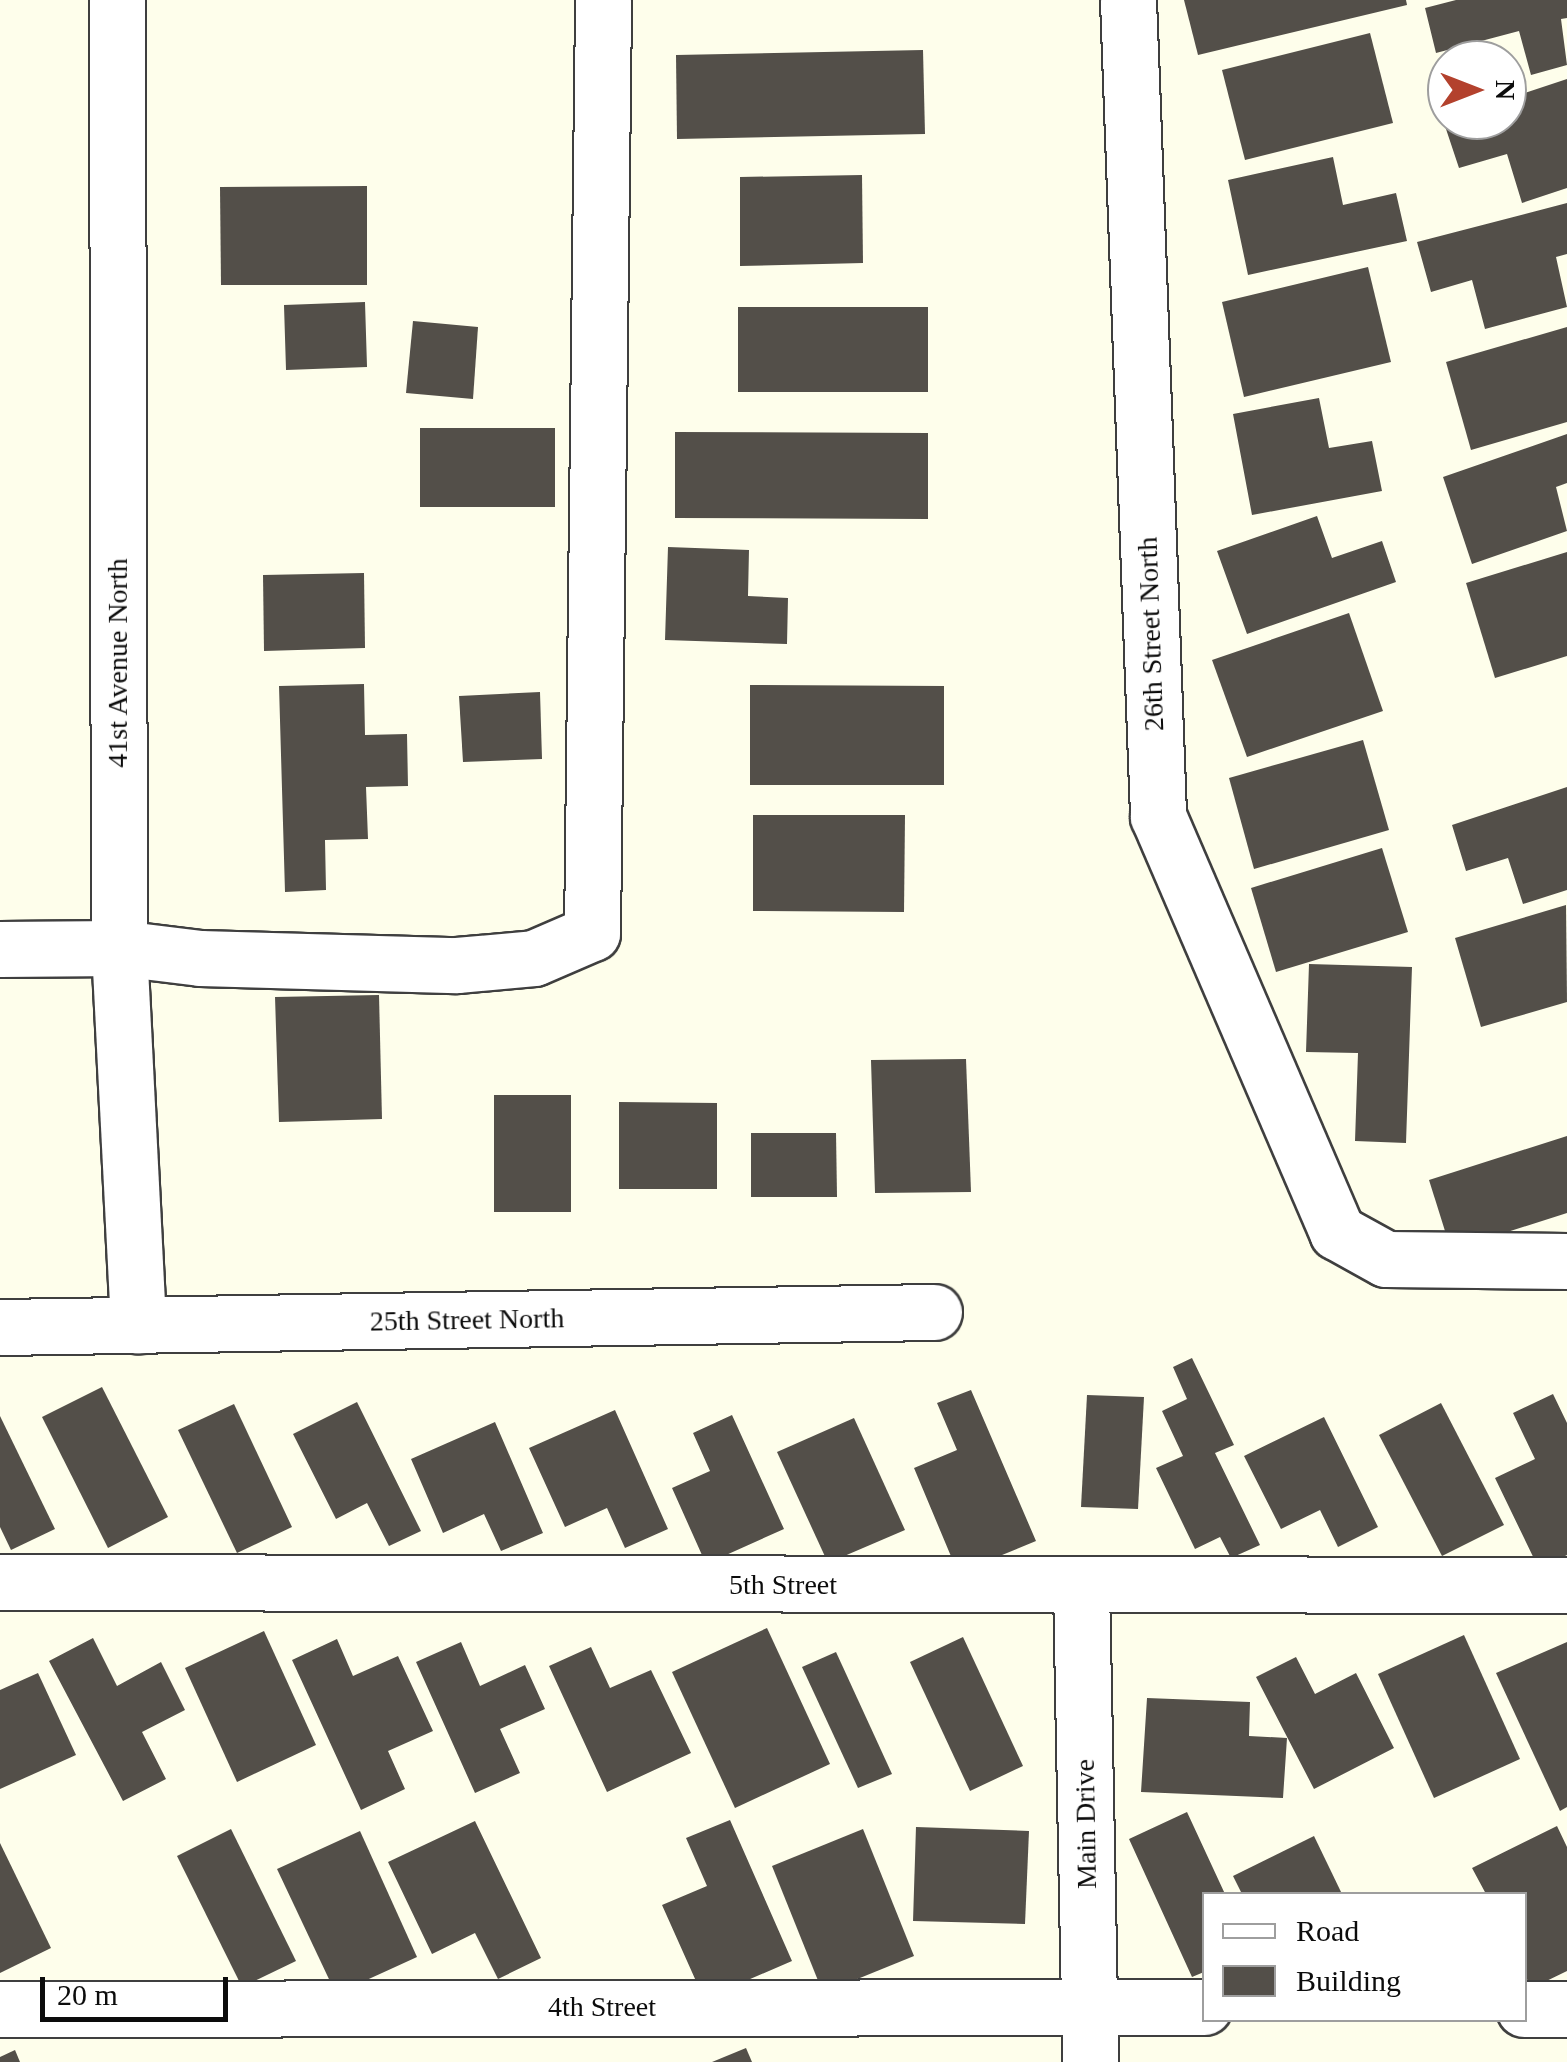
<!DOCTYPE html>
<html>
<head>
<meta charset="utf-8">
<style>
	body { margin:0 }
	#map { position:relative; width:1567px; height:2062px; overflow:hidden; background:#fefeeb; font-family:Georgia,serif }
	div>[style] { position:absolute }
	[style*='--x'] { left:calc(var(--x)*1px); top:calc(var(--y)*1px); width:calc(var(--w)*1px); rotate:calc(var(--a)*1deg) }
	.building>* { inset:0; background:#534f49 }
	.roads { filter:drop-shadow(2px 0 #3f3f3f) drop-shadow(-2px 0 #3f3f3f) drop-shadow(0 2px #3f3f3f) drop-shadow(0 -2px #3f3f3f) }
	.minor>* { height:55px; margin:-27.5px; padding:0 27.5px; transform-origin:27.5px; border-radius:27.5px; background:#fff }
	span { translate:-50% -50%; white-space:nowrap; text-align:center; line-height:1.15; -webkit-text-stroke:10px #fff; paint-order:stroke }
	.street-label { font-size:28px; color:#0c0c0c }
	.legend { position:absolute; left:1202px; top:1892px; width:325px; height:130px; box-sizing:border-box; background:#fff; border:2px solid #9e9e9e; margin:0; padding:12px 18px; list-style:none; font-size:30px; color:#0c0c0c }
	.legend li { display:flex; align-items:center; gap:20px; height:50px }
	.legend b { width:50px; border:2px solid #9e9e9e }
	.north { position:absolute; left:1427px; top:40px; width:100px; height:100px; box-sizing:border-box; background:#fff; border:2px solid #9e9e9e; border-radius:50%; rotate:90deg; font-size:28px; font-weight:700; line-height:40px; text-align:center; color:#0c0c0c }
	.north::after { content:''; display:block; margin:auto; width:35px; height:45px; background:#b3412d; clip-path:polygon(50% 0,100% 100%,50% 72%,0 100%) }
	.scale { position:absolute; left:40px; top:1977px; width:188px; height:45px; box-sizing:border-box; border:5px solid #0c0c0c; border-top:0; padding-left:12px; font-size:30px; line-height:35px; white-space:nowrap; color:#0c0c0c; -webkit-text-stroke:8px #fff; paint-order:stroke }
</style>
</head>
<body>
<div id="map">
	<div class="building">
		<div style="clip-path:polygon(1184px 0,1406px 0,1407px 5px,1198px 55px)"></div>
		<div style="clip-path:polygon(1456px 0,1567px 0,1567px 18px,1561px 19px,1567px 65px,1531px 75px,1519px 31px,1436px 53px,1425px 8px)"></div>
		<div style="clip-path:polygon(1370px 33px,1393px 123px,1245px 160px,1222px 70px)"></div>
		<div style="clip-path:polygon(923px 50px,925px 134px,677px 139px,676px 55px)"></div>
		<div style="clip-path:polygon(1567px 79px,1567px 188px,1522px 203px,1507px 154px,1459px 168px,1443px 120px,1507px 120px,1507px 99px)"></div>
		<div style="clip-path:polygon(1333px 157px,1343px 205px,1396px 193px,1407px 241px,1248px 275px,1228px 180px)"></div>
		<div style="clip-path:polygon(862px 175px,863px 263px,740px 266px,740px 177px)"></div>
		<div style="clip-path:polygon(367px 186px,367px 285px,221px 285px,220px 187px)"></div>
		<div style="clip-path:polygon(1567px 203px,1567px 254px,1556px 257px,1567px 307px,1485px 329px,1472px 280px,1431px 292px,1417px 242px)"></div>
		<div style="clip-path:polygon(1368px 267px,1391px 362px,1244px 397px,1222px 302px)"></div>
		<div style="clip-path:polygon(365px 302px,367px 367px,286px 370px,284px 305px)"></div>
		<div style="clip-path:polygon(738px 307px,928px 307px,928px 392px,738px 392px)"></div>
		<div style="clip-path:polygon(413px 321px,478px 327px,473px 399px,406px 393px)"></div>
		<div style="clip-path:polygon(1567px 327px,1567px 422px,1471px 450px,1446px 362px)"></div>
		<div style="clip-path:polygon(1319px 398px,1329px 448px,1372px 441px,1382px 491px,1252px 515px,1233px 414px)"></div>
		<div style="clip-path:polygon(420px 428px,555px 428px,555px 507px,420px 507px)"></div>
		<div style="clip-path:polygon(675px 432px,928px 433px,928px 519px,675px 518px)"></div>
		<div style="clip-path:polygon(1567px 434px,1567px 483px,1556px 487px,1567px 531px,1472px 564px,1443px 477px)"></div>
		<div style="clip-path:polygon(1317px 516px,1332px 558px,1382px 541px,1396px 582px,1247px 634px,1217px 551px)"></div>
		<div style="clip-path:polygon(668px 547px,749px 550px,748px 596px,788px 598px,787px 644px,665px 640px)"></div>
		<div style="clip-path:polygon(1567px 552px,1567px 656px,1495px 678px,1466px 583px)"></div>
		<div style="clip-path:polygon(364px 573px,365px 648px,264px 651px,263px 575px)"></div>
		<div style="clip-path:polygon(1349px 613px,1383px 711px,1247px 757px,1212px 660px)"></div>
		<div style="clip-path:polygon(364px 684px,365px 735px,407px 734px,408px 786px,366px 787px,368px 839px,325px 840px,326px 890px,285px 892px,279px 686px)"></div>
		<div style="clip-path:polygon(750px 685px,944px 686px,944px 785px,750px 785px)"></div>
		<div style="clip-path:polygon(540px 692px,542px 759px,463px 762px,459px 696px)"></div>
		<div style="clip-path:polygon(1363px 740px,1389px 830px,1254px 869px,1229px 778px)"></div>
		<div style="clip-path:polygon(1567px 787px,1567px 890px,1523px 904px,1508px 858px,1466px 871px,1452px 825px)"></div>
		<div style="clip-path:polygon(753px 815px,905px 815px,904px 912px,753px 911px)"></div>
		<div style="clip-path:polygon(1382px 848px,1408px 932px,1276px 972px,1251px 888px)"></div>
		<div style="clip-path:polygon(1566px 905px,1567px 1002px,1481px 1027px,1455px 938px)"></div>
		<div style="clip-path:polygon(1309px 964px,1412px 967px,1406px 1143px,1355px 1141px,1358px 1053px,1306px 1052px)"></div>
		<div style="clip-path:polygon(379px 995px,382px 1119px,279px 1122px,275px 997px)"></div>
		<div style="clip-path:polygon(966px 1059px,971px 1192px,875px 1193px,871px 1060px)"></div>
		<div style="clip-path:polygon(494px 1095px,571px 1095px,571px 1212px,494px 1212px)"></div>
		<div style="clip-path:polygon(619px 1102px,717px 1103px,717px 1189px,619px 1189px)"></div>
		<div style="clip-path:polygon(751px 1133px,836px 1133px,837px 1197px,751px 1197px)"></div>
		<div style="clip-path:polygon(1567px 1136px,1567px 1213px,1451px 1250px,1429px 1180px)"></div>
		<div style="clip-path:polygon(1192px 1358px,1234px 1445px,1215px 1453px,1260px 1545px,1231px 1558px,1220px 1537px,1195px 1549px,1156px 1468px,1183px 1456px,1162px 1411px,1187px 1399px,1173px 1367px)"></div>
		<div style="clip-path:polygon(102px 1387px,168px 1517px,108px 1548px,42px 1417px)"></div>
		<div style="clip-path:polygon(971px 1390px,1036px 1541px,958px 1573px,914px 1468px,957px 1450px,937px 1403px)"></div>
		<div style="clip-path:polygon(1553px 1394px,1567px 1423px,1567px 1555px,1539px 1569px,1495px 1478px,1535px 1459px,1513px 1413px)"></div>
		<div style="clip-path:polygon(1087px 1395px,1144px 1397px,1138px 1509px,1081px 1507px)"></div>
		<div style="clip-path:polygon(357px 1402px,421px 1531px,389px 1546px,367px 1503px,336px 1519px,293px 1434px)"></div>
		<div style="clip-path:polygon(1441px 1403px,1504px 1525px,1442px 1556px,1379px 1435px)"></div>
		<div style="clip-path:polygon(234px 1404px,292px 1527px,237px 1553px,178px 1430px)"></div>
		<div style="clip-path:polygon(615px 1410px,668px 1529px,625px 1548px,607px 1508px,565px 1527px,529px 1448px)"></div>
		<div style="clip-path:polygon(732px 1415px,784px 1529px,706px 1564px,672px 1488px,710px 1471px,693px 1433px)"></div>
		<div style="clip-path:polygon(0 1416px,55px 1529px,11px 1550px,0 1527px)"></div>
		<div style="clip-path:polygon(1324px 1417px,1378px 1527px,1338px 1547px,1320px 1510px,1281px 1529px,1244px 1456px)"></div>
		<div style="clip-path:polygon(854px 1418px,905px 1530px,828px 1563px,777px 1452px)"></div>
		<div style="clip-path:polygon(495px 1422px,543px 1533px,501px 1551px,484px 1514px,443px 1533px,411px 1459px)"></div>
		<div style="clip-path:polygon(767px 1628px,830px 1764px,735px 1808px,672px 1672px)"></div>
		<div style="clip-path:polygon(264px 1631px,316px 1745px,237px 1782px,185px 1668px)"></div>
		<div style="clip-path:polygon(1464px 1635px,1520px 1759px,1434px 1798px,1378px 1674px)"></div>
		<div style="clip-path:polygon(963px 1637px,1023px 1766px,970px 1791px,910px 1662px)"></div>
		<div style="clip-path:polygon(93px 1638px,117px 1686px,161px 1662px,185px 1710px,142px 1732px,166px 1779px,123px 1801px,49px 1661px)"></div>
		<div style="clip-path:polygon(337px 1639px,353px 1676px,398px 1656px,433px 1731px,388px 1751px,405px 1789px,361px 1810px,292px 1660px)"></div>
		<div style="clip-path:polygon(461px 1642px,480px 1686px,525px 1665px,545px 1709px,500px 1729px,520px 1773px,475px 1793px,416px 1662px)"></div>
		<div style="clip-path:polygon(1567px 1642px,1567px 1807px,1560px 1811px,1496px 1673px)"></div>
		<div style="clip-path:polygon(591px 1647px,610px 1688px,651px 1670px,691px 1753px,607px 1792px,549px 1666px)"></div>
		<div style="clip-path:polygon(836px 1652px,892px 1774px,858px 1788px,802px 1667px)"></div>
		<div style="clip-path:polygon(1296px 1657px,1315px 1694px,1356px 1673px,1394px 1748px,1314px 1789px,1256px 1677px)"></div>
		<div style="clip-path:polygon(38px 1673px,76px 1755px,0 1789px,0 1690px)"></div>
		<div style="clip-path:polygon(1147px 1698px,1250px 1702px,1249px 1736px,1287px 1738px,1283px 1798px,1141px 1792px)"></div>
		<div style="clip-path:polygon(1187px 1812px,1225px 1894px,1204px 1894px,1204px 1972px,1192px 1977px,1129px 1839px)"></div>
		<div style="clip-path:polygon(730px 1820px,792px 1961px,704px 1999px,662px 1905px,707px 1886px,686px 1838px)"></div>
		<div style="clip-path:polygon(475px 1821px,541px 1958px,498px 1979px,475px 1933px,432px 1954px,388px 1862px)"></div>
		<div style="clip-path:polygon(1557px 1826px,1567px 1847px,1567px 1971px,1532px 1988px,1524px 1974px,1524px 1894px,1486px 1894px,1472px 1868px)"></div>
		<div style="clip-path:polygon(916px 1827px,1029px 1831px,1025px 1924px,913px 1921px)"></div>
		<div style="clip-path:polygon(231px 1829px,296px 1961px,242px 1987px,177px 1856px)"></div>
		<div style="clip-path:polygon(863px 1829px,914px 1956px,823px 1993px,772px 1866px)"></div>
		<div style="clip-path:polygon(360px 1831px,417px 1957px,336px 1994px,277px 1869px)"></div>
		<div style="clip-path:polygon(1314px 1836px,1342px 1894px,1242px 1894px,1233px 1876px)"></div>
		<div style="clip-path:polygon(0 1843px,51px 1948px,0 1973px)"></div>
		<div style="clip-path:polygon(746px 2048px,752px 2062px,712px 2062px)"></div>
		<div style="clip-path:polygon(15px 2050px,20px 2062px,0 2062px,0 2057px)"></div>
	</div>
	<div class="roads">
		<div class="minor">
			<div style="--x:117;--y:0;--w:948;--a:89.88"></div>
			<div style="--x:119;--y:948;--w:378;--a:87.1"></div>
			<div style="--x:1128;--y:0;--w:817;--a:87.89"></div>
			<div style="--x:1158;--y:816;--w:453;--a:66.7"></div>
			<div style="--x:1337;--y:1232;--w:56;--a:28.9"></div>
			<div style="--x:1386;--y:1259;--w:181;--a:0.6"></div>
			<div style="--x:0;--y:949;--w:119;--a:-0.5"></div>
			<div style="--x:119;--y:948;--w:82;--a:7"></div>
			<div style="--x:200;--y:958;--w:257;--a:1.6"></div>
			<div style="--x:457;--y:965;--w:77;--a:-5.2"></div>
			<div style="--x:534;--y:958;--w:63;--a:-23.3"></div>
			<div style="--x:592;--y:933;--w:933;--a:-89.32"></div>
			<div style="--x:0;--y:1327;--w:934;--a:-0.92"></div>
			<div style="--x:0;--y:1582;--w:1567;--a:0.11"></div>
			<div style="--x:1081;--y:1586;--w:476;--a:88.9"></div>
			<div style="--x:0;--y:2009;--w:1204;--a:-0.1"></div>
			<div style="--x:1524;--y:2009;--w:43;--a:0"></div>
		</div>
	</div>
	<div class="street-label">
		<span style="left:1151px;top:634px;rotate:-92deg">26th Street North</span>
		<span style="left:118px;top:663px;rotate:-90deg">41st Avenue North</span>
		<span style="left:467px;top:1320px;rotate:-1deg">25th Street North</span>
		<span style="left:783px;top:1585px">5th Street</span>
		<span style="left:1086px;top:1824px;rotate:-91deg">Main Drive</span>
		<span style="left:602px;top:2007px">4th Street</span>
	</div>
	<ul class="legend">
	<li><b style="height:12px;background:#fff"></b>Road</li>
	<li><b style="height:28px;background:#534f49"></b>Building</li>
	</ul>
	<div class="north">N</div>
	<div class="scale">20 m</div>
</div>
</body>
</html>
